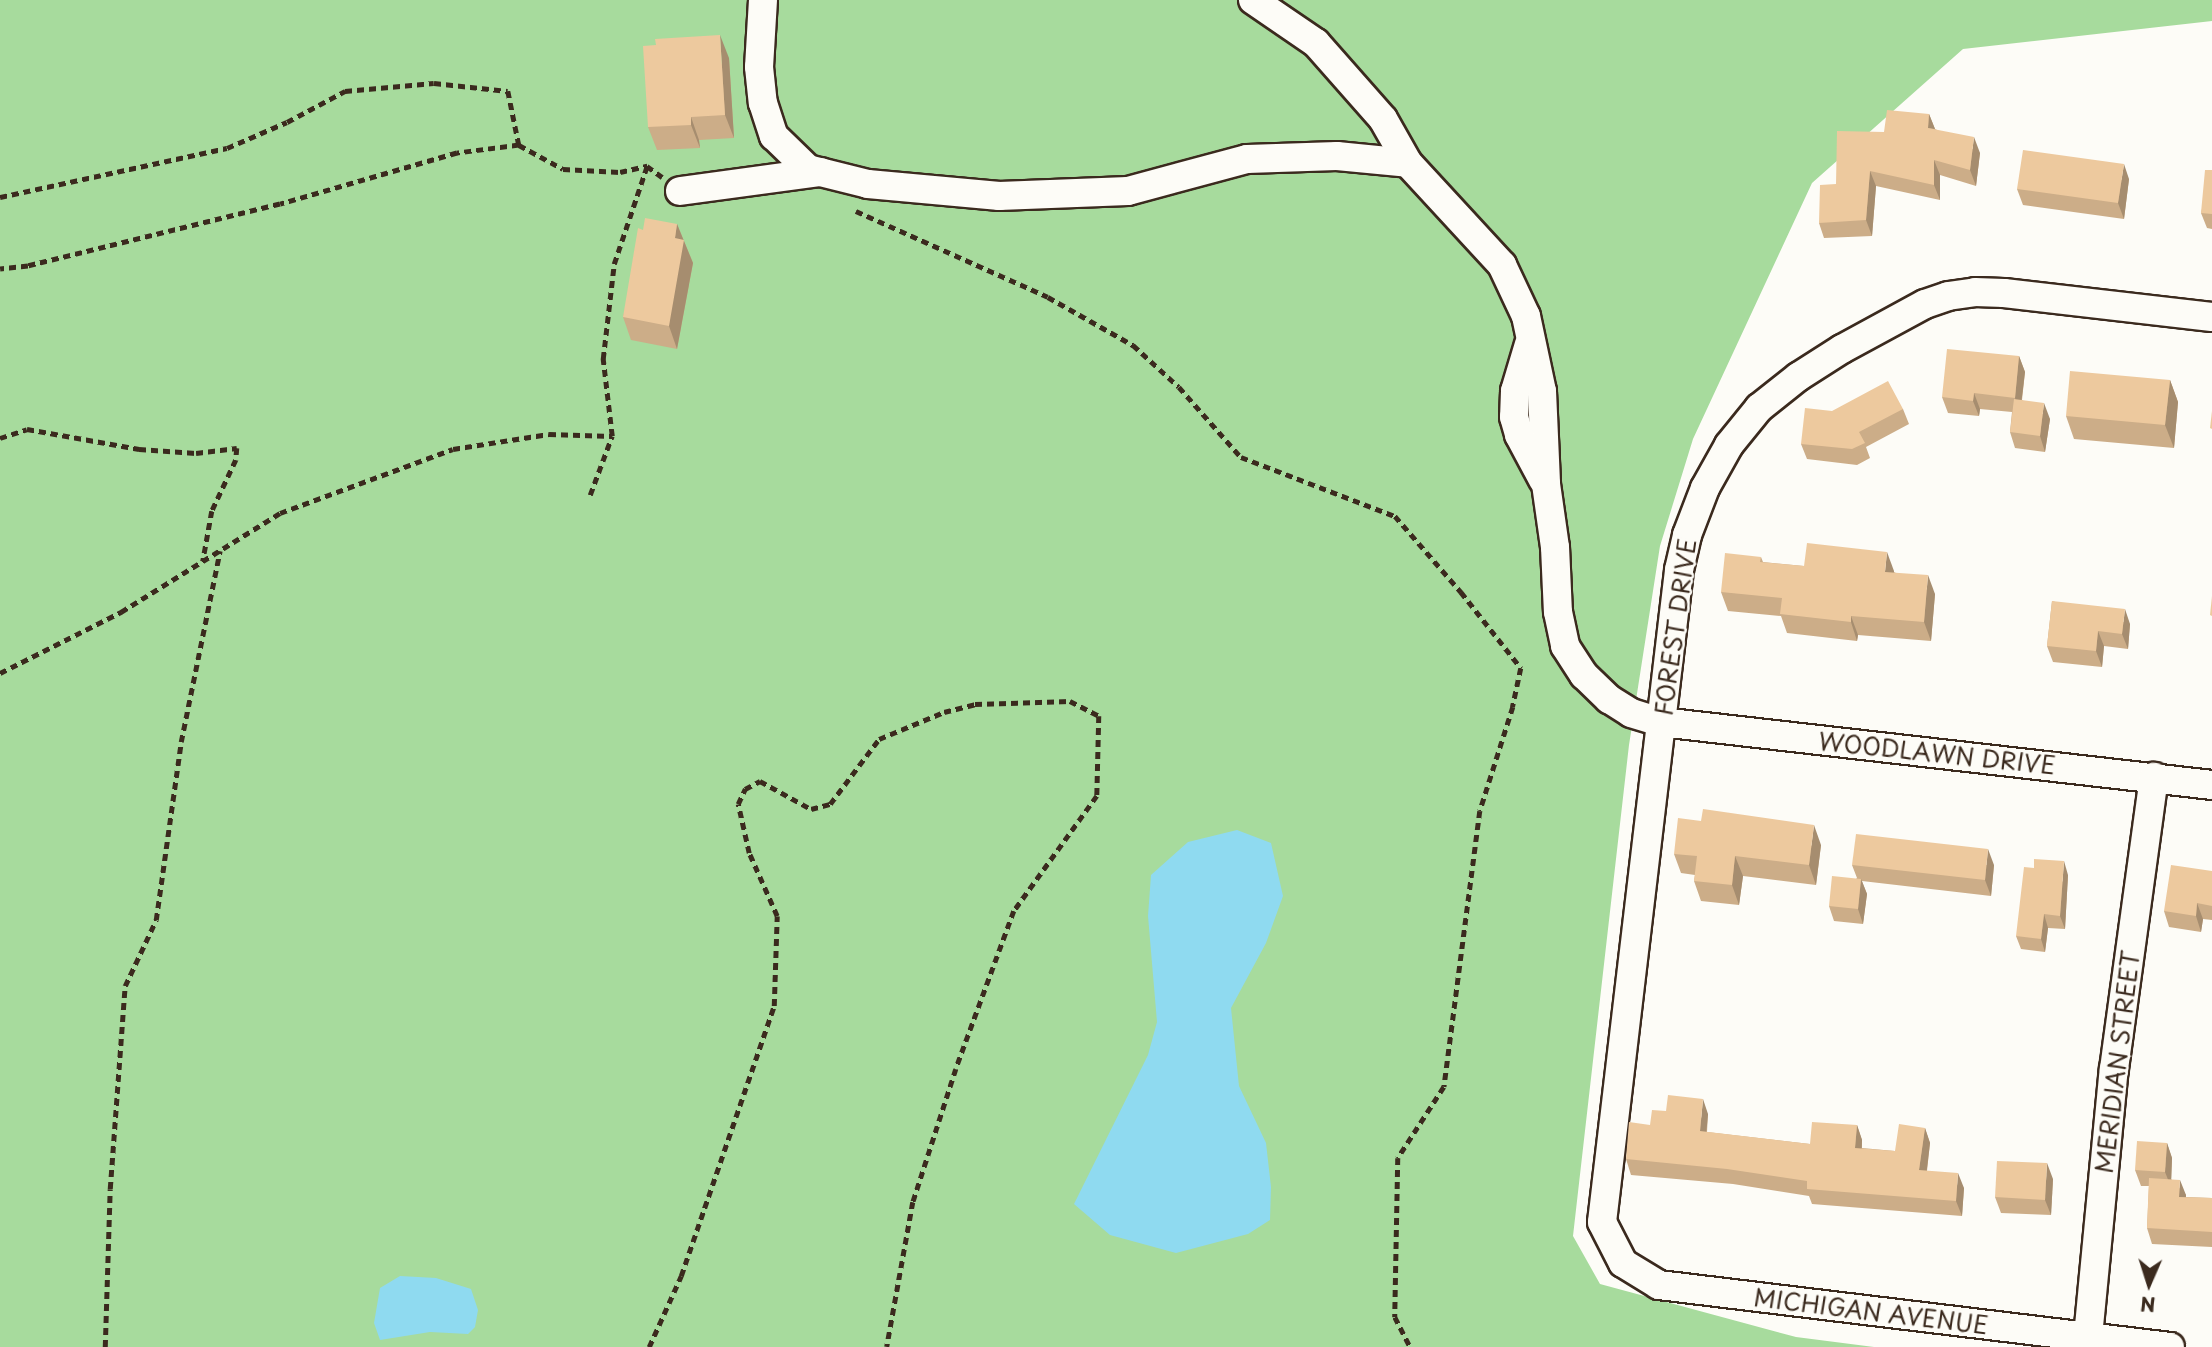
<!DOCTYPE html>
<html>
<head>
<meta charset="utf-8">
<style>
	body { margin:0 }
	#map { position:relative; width:2212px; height:1347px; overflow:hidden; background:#fdfcf7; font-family:"Playpen Sans",sans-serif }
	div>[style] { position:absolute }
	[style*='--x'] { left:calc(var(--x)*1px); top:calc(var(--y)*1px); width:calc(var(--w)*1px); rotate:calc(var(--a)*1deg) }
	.green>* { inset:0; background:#a7db9d }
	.water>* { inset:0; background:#8fdaf0 }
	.path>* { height:4.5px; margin-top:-2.25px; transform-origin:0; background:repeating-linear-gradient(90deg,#3b2a1e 0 7px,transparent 0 12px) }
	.roads { filter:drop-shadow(2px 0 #3b2a1e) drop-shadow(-2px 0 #3b2a1e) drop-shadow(0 2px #3b2a1e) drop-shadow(0 -2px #3b2a1e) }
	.minor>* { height:28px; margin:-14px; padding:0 14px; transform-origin:14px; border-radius:14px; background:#fdfcf7 }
	.wall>* { inset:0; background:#ccad88 }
	.shaded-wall>* { inset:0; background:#a68d6f }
	.building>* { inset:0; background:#edc99e }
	span { translate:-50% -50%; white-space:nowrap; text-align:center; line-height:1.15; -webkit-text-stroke:5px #fdfcf7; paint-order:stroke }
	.street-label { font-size:24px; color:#3b2a1e }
	.north { position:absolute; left:2114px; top:1249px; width:70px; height:70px; -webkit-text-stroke:5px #fdfcf7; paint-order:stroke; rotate:183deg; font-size:19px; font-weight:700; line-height:28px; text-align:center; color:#3b2a1e }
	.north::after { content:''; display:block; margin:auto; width:24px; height:32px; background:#3b2a1e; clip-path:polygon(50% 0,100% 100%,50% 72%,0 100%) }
</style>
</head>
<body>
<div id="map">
	<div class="green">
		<div style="clip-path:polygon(0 0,2212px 0,2212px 21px,1963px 49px,1812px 183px,1693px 439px,1660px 546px,1629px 745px,1573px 1236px,1600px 1284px,1796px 1337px,1874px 1347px,0 1347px)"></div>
	</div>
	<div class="water">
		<div style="clip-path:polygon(1237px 830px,1271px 843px,1283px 896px,1266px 943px,1231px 1008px,1239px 1086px,1266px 1143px,1271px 1187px,1270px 1220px,1248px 1234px,1176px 1253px,1110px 1235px,1074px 1204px,1148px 1055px,1157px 1022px,1148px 916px,1151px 875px,1188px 842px)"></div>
		<div style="clip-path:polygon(400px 1276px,436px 1278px,471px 1289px,478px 1310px,475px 1327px,468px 1334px,430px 1332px,380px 1340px,374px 1323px,380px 1288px)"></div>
	</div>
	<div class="path">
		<div style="--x:519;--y:145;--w:50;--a:28.6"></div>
		<div style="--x:563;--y:169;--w:57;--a:3"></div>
		<div style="--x:620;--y:172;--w:28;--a:-13"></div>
		<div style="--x:647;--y:166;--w:19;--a:36"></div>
		<div style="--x:0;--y:197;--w:232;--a:-12.2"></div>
		<div style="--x:227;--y:148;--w:65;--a:-23.4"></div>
		<div style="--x:287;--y:122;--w:66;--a:-28.1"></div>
		<div style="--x:345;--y:91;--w:89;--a:-5.1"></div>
		<div style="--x:434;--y:83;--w:74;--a:6.2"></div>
		<div style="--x:508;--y:91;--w:55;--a:78.5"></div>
		<div style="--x:519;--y:145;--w:63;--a:172.6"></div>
		<div style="--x:457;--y:153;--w:184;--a:163.9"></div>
		<div style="--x:280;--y:204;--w:260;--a:166.2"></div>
		<div style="--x:28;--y:266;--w:28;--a:174"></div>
		<div style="--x:856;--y:211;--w:210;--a:24.1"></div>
		<div style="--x:1048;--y:297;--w:98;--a:29.5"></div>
		<div style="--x:1133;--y:345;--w:62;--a:42.4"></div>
		<div style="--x:1179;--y:387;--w:94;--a:48.5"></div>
		<div style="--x:1241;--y:457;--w:165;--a:21"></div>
		<div style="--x:1395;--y:516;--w:101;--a:49"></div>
		<div style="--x:1461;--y:592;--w:97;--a:51.7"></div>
		<div style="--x:1521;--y:668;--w:40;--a:102"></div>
		<div style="--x:1513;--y:707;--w:109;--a:107.6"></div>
		<div style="--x:1480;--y:811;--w:278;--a:97.4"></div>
		<div style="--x:1444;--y:1087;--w:85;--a:122.9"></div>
		<div style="--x:1398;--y:1158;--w:159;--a:91.1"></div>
		<div style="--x:1395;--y:1317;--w:34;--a:63"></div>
		<div style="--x:0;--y:438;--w:28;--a:-18"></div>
		<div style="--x:27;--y:429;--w:114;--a:10.1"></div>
		<div style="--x:139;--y:449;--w:57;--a:4"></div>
		<div style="--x:196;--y:453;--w:41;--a:-7"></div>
		<div style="--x:237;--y:448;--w:12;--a:95"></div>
		<div style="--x:236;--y:460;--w:56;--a:115.2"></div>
		<div style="--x:212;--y:511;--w:51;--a:100.2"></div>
		<div style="--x:590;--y:495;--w:63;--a:-69.6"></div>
		<div style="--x:612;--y:436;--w:78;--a:-96.7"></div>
		<div style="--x:603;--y:359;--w:96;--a:-83.4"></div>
		<div style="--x:614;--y:264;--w:103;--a:-71.4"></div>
		<div style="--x:0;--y:673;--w:136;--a:-26.8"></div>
		<div style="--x:121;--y:612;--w:187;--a:-31.9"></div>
		<div style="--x:280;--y:513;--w:184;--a:-20.3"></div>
		<div style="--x:453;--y:449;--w:97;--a:-8.9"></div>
		<div style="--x:549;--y:434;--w:63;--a:1.8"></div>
		<div style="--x:105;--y:1347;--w:158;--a:-88.2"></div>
		<div style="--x:110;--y:1189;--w:204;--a:-85.8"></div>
		<div style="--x:125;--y:986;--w:73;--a:-64.8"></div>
		<div style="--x:156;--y:920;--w:180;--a:-82"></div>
		<div style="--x:181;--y:742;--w:195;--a:-78.5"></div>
		<div style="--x:649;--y:1347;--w:78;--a:-65.7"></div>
		<div style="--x:681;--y:1276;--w:286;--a:-71"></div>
		<div style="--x:774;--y:1006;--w:90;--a:-88.1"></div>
		<div style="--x:777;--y:916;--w:69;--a:-114"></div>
		<div style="--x:749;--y:853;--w:50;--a:-102.7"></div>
		<div style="--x:738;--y:804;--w:17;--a:-65"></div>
		<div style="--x:745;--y:789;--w:17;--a:-28"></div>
		<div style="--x:760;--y:781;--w:58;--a:28.8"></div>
		<div style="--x:811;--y:809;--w:20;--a:-15"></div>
		<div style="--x:830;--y:804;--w:81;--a:-53"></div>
		<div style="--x:879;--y:739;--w:70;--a:-22.6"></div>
		<div style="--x:944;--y:712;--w:32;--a:-14"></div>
		<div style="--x:975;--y:704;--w:95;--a:-1.8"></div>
		<div style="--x:1070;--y:701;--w:33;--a:27"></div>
		<div style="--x:1099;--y:716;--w:80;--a:91.4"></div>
		<div style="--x:1097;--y:796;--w:142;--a:125.8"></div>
		<div style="--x:1014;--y:911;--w:168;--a:110.2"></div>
		<div style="--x:956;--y:1069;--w:140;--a:107.9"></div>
		<div style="--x:913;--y:1202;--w:147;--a:100.2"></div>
	</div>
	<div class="roads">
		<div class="minor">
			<div style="--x:763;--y:0;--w:67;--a:93.4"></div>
			<div style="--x:759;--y:67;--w:36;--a:84"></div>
			<div style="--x:763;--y:103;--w:35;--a:72"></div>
			<div style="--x:774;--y:136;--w:47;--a:44.1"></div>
			<div style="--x:808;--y:169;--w:62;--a:14"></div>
			<div style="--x:868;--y:184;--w:132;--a:5.2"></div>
			<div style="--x:999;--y:196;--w:129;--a:-2.2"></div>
			<div style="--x:1128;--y:191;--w:123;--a:-15.1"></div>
			<div style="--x:1247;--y:159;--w:90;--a:-1.9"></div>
			<div style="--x:1337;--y:156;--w:71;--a:5.6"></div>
			<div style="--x:1253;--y:0;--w:76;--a:34.3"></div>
			<div style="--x:1316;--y:43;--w:101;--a:48.6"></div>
			<div style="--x:1383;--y:119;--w:51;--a:60.4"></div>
			<div style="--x:1408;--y:163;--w:139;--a:47.3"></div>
			<div style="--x:1502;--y:265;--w:56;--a:64.8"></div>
			<div style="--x:1526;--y:316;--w:77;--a:78"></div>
			<div style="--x:1542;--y:391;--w:93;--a:87.5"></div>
			<div style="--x:1546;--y:484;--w:64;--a:81.9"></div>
			<div style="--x:1555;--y:547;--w:65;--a:87.4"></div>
			<div style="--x:1558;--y:612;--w:35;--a:78"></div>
			<div style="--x:1565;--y:646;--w:35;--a:57"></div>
			<div style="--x:1584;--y:675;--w:35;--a:44"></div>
			<div style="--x:1609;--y:699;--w:26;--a:32"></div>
			<div style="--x:1631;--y:713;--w:31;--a:17"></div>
			<div style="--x:1661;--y:722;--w:555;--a:6.52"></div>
			<div style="--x:680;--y:191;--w:142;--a:-7.7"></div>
			<div style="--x:1529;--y:344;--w:49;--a:106.6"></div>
			<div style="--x:1515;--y:391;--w:26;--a:92"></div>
			<div style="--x:1514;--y:417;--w:19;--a:74"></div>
			<div style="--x:1519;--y:435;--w:51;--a:61.9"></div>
			<div style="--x:2087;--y:1347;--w:279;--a:-84.5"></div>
			<div style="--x:2114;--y:1069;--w:295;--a:-82.2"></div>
			<div style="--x:2170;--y:1347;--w:515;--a:-173.08"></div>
			<div style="--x:1659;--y:1285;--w:42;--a:-148.6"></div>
			<div style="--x:1623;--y:1263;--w:46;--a:-117.1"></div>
			<div style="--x:1602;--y:1222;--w:657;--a:-83.26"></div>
			<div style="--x:1679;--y:570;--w:36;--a:-77"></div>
			<div style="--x:1687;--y:535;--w:50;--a:-69"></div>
			<div style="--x:1705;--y:488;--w:49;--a:-60.8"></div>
			<div style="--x:1729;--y:445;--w:48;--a:-51"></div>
			<div style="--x:1759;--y:408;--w:50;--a:-38.5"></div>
			<div style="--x:1798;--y:377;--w:52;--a:-32.5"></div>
			<div style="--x:1842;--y:349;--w:94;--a:-28.5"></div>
			<div style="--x:1925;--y:304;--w:24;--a:-19"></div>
			<div style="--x:1948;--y:296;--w:27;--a:-8"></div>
			<div style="--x:1975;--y:292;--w:29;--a:2"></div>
			<div style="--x:2004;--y:293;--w:209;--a:6.6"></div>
		</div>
	</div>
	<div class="wall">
		<div style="clip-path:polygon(729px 58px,734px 138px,699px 140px,700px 148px,657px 150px,648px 127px)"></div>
		<div style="clip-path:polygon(1929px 114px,1935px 129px,1980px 153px,1976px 186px,1940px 175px,1940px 200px,1876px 186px,1872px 236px,1824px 238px,1819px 223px,1836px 184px,1884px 132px)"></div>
		<div style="clip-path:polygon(2212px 170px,2212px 229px,2207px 228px,2201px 213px)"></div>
		<div style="clip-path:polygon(2129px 179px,2124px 219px,2023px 205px,2017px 189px)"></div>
		<div style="clip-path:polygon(677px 224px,693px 263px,677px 349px,631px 340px,623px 317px,643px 230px)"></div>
		<div style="clip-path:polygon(2019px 356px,2025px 372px,2022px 400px,2050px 419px,2045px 452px,2015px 448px,2010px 432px,2012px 412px,1980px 409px,1979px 416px,1948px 413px,1942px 397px)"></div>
		<div style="clip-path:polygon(2170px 380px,2178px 402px,2174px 448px,2074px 439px,2066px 416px)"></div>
		<div style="clip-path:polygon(1903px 409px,1909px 424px,1866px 447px,1870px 458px,1857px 465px,1807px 459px,1801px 444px,1832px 411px)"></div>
		<div style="clip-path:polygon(1761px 557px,1763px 562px,1804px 566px,1894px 571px,1894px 572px,1935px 594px,1931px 641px,1858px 635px,1857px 641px,1787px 633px,1781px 616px,1728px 611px,1721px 592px)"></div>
		<div style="clip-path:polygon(2052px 601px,2130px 624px,2128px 649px,2104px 646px,2102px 667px,2053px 662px,2047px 646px)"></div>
		<div style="clip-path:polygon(1821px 845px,1816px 885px,1743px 876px,1739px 905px,1701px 901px,1694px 881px,1695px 875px,1681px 873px,1674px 854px)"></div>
		<div style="clip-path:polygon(1852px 865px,1994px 865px,1991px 896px,1862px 881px,1867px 894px,1863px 924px,1834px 921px,1829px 906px,1857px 878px)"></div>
		<div style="clip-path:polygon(2212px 871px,2212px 920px,2203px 919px,2201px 932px,2169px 927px,2164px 911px)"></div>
		<div style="clip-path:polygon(2068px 875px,2065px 929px,2048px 928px,2045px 952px,2021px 949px,2016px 936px)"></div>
		<div style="clip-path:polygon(1708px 1114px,1707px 1132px,1810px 1144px,1857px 1125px,1862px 1140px,1862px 1148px,1895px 1151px,1925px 1128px,1930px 1143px,1927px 1171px,1964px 1188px,1962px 1216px,1812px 1204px,1809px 1196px,1733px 1184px,1631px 1175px,1626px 1159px)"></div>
		<div style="clip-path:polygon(2167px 1143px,2172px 1158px,2171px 1179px,2186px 1195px,2186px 1197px,2212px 1198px,2212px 1247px,2152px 1244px,2147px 1228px,2149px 1186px,2141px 1186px,2135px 1170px)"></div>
		<div style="clip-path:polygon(2053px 1179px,2051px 1215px,2001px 1213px,1995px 1197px)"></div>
	</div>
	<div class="shaded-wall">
		<div style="clip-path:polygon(720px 35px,729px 58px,734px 138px,725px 115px)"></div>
		<div style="clip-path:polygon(1929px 114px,1935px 129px,1928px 128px)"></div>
		<div style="clip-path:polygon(691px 117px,699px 140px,700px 148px,691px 125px)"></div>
		<div style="clip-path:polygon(1974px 137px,1980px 153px,1976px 186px,1970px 170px)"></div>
		<div style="clip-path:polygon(1934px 160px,1940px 175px,1940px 200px,1934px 185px)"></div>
		<div style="clip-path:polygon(2124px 164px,2129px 179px,2124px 219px,2118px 203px)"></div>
		<div style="clip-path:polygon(1870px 171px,1876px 186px,1872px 236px,1866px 220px)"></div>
		<div style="clip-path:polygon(677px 224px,693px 263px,677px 349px,669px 326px,675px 238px)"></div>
		<div style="clip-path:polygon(2019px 356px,2025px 372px,2020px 413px,2015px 398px)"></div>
		<div style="clip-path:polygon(2170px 380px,2178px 402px,2174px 448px,2165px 425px)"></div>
		<div style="clip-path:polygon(1974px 393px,1980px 409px,1979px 416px,1973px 401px)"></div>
		<div style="clip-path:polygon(2044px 403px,2050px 419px,2045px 452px,2040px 436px)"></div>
		<div style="clip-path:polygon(1887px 552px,1894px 571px,1892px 590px,1885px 572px)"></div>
		<div style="clip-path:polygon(1928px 575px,1935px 594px,1931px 641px,1924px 622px)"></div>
		<div style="clip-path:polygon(2125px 609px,2130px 624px,2128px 649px,2122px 634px)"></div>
		<div style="clip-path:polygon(1851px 616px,1858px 635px,1857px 641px,1851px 622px)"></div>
		<div style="clip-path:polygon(2098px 631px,2104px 646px,2102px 667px,2096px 651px)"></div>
		<div style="clip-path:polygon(1814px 825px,1821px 845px,1816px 885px,1809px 865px)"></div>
		<div style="clip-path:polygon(1988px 849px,1994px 865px,1991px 896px,1985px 880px)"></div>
		<div style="clip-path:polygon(1735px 856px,1743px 876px,1739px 905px,1732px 885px)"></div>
		<div style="clip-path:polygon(2064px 861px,2068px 875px,2065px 929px,2060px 916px)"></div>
		<div style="clip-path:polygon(1861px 879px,1867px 894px,1863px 924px,1858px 909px)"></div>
		<div style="clip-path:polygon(2197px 903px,2203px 919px,2201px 932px,2196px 916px)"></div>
		<div style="clip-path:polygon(2044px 914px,2048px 928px,2045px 952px,2041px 939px)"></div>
		<div style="clip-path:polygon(1703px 1099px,1708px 1114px,1705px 1146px,1700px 1131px)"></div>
		<div style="clip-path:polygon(1857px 1125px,1862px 1140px,1861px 1163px,1855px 1148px)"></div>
		<div style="clip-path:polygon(1925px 1128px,1930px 1143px,1925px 1185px,1919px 1170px)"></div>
		<div style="clip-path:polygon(2167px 1143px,2172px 1158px,2171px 1187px,2165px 1172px)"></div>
		<div style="clip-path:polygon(2047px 1163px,2053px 1179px,2051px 1215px,2045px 1200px)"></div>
		<div style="clip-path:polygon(1958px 1173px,1964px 1188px,1962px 1216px,1956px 1201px)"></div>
		<div style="clip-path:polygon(2180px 1180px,2186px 1195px,2185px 1212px,2179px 1197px)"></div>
	</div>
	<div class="building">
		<div style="clip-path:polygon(720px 35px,725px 115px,691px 117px,691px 125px,648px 127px,643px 46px,656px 45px,655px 39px)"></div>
		<div style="clip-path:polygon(1887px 110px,1929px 114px,1928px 128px,1974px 137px,1970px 170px,1934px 160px,1934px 185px,1870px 171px,1866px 220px,1819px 223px,1820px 185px,1836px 184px,1837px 131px,1884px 132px)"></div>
		<div style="clip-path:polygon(2023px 150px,2124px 164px,2118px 203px,2017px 189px)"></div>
		<div style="clip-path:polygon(2205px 170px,2212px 170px,2212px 214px,2201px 213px)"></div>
		<div style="clip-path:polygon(645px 218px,677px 224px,675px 238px,684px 240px,669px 326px,623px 317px,638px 228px,643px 230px)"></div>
		<div style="clip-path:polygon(1947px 349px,2019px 356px,2015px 398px,1974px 393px,1973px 401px,1942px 397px)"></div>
		<div style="clip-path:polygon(2070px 371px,2170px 380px,2165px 425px,2066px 416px)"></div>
		<div style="clip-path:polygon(1888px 381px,1903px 409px,1859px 432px,1865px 443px,1852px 449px,1801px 444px,1805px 408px,1832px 411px)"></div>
		<div style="clip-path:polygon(2014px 399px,2044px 403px,2040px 436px,2010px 432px)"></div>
		<div style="clip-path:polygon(2212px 411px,2212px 429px,2210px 428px)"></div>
		<div style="clip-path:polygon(1807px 543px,1887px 552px,1885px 572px,1928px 575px,1924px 622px,1851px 616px,1851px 622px,1780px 614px,1782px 598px,1721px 592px,1725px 553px,1761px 557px,1760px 562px,1804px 566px)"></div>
		<div style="clip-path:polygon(2212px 596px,2212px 616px,2210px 615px)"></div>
		<div style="clip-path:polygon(2052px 601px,2125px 609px,2122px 634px,2098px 631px,2096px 651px,2047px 646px)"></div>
		<div style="clip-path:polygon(1703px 809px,1814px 825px,1809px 865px,1735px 856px,1732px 885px,1694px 881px,1697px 856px,1674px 854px,1678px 818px,1701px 821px)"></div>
		<div style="clip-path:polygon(1856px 834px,1988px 849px,1985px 880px,1852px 865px)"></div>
		<div style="clip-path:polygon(2034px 859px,2064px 861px,2060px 916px,2044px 914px,2041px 939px,2016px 936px,2024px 867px,2034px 868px)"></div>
		<div style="clip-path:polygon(2171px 865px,2212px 871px,2212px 906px,2197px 903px,2196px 916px,2164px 911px)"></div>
		<div style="clip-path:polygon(1832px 876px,1861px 879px,1858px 909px,1829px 906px)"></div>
		<div style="clip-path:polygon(1668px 1095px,1703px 1099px,1700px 1131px,1810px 1144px,1812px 1122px,1857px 1125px,1855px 1148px,1895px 1151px,1899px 1124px,1925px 1128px,1919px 1170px,1958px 1173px,1956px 1201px,1807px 1189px,1807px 1181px,1727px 1169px,1626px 1159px,1629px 1122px,1650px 1125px,1652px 1110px,1666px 1111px)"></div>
		<div style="clip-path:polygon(2137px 1141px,2167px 1143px,2165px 1172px,2135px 1170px)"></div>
		<div style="clip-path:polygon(1997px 1161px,2047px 1163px,2045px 1200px,1995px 1197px)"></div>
		<div style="clip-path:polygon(2149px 1178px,2180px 1180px,2179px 1197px,2212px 1198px,2212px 1232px,2147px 1228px)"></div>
	</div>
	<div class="street-label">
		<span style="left:1675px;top:627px;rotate:-82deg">FOREST DRIVE</span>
		<span style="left:1937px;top:753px;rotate:6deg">WOODLAWN DRIVE</span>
		<span style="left:2117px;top:1062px;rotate:-83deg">MERIDIAN STREET</span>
		<span style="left:1871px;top:1311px;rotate:7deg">MICHIGAN AVENUE</span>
	</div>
	<div class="north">N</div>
</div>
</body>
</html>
